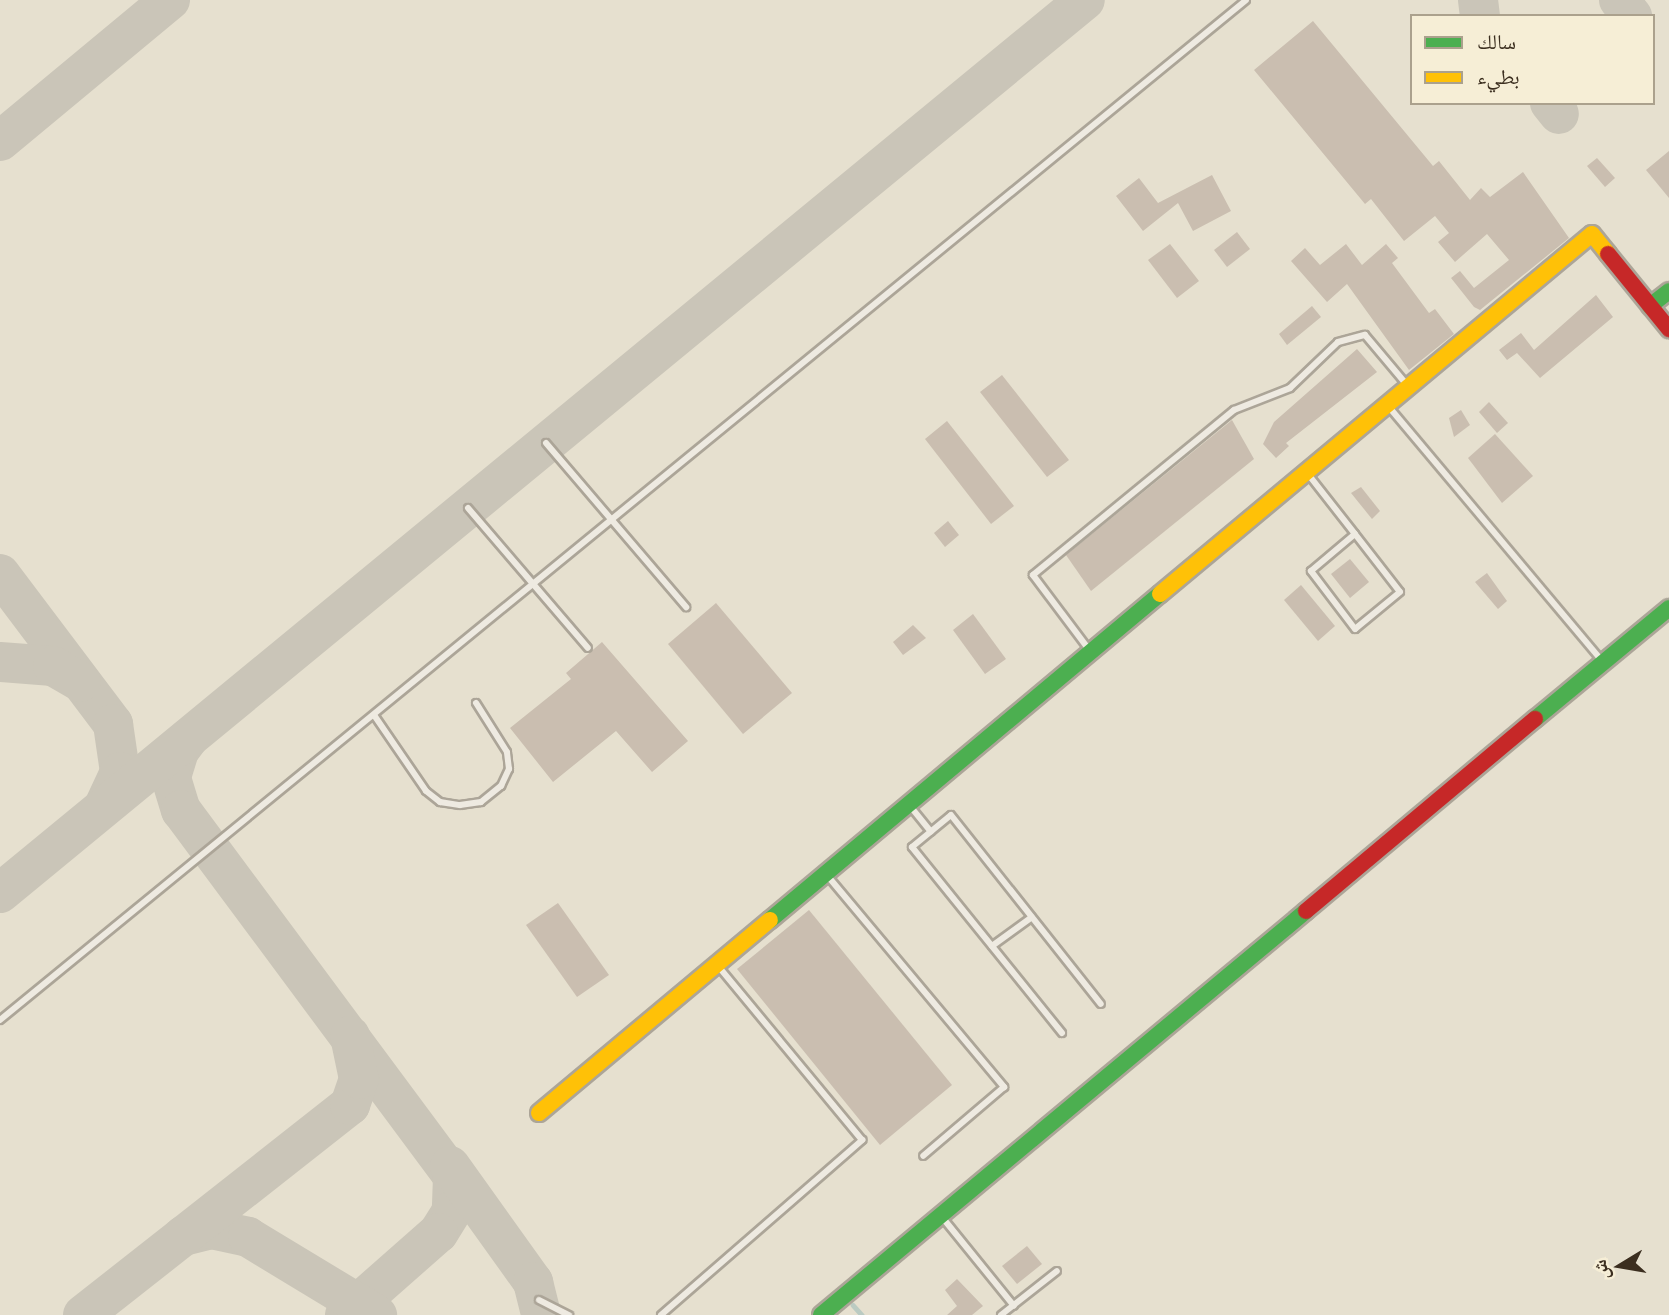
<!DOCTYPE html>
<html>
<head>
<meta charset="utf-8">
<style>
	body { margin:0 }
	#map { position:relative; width:1669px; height:1315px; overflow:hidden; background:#e6e0cf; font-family:Literata,"Noto Naskh Arabic",serif }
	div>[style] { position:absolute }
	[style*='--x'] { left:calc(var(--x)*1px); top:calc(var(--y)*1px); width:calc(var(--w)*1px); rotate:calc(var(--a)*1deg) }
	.stream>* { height:4.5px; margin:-2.25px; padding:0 2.25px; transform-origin:2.25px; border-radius:2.25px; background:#bbcbc2 }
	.taxiway>* { height:40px; margin:-20px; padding:0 20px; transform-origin:20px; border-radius:20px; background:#cac5b8 }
	.building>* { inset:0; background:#cabeb0 }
	.roads { filter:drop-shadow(2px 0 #aca598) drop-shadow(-2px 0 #aca598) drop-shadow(0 2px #aca598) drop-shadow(0 -2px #aca598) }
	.lane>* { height:6px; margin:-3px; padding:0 3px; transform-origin:3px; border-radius:3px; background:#eeeae1 }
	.fast>* { height:16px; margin:-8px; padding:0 8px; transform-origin:8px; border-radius:8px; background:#4caf50 }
	.slow>* { height:16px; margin:-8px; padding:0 8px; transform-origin:8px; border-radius:8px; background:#ffc107 }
	.jam>* { height:16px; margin:-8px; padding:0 8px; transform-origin:8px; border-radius:8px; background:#c62828 }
	span { translate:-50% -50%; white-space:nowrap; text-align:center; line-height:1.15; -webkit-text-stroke:5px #f6eed6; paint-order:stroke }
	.legend { position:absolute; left:1410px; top:14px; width:245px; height:91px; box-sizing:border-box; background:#f6eed6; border:2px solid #aba18d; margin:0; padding:9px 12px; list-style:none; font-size:21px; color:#3b2e1f }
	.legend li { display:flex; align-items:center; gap:14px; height:35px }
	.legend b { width:35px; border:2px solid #aba18d }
	.north { position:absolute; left:1585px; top:1231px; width:70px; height:70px; -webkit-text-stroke:5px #f6eed6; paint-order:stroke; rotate:259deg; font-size:19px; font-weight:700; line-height:28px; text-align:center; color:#3b2e1f }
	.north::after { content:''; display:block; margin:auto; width:24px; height:32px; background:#3b2e1f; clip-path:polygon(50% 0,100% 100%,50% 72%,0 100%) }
</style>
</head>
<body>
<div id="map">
	<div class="stream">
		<div style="--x:853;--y:1305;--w:13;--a:48"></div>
	</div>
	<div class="taxiway">
		<div style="--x:1478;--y:0;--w:16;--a:83"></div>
		<div style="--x:1619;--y:0;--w:21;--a:51"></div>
		<div style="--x:1550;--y:103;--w:14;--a:51"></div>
		<div style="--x:0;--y:141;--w:221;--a:-39.7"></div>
		<div style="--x:0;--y:574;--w:188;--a:53"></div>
		<div style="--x:113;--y:724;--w:49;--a:81.7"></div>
		<div style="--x:120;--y:772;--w:38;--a:115"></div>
		<div style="--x:0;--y:662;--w:53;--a:4.3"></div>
		<div style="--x:53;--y:666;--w:32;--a:30"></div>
		<div style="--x:188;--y:739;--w:15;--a:127"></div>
		<div style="--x:179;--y:751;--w:28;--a:107"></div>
		<div style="--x:171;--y:778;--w:34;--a:73"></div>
		<div style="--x:181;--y:810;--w:456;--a:53.4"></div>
		<div style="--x:453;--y:1176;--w:35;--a:92"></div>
		<div style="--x:452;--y:1211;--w:26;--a:122"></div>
		<div style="--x:438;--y:1233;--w:124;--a:138.6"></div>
		<div style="--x:0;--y:893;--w:1405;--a:-39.46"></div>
		<div style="--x:450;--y:1166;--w:143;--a:54.4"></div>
		<div style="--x:533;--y:1282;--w:34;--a:76"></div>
		<div style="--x:183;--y:1236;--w:29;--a:-14"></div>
		<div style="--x:211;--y:1229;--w:38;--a:12"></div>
		<div style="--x:248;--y:1237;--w:151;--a:31.2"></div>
		<div style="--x:83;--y:1315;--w:340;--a:-38.2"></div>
		<div style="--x:350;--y:1105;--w:28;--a:-71"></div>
		<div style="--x:359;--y:1079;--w:44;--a:-101.8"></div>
	</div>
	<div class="building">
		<div style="clip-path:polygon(1313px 21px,1433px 166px,1439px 161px,1470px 200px,1481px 188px,1490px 197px,1523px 172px,1569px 238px,1480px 310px,1474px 307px,1451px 278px,1460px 271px,1474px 288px,1509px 260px,1487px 234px,1455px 262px,1438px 242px,1449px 233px,1435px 216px,1404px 241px,1371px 199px,1365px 204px,1254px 70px)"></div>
		<div style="clip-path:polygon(1669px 151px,1669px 198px,1646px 170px)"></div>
		<div style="clip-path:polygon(1597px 158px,1615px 178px,1605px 187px,1587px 166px)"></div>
		<div style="clip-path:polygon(1212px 175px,1231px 211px,1193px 231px,1178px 203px,1143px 231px,1116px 196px,1139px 178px,1158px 203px)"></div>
		<div style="clip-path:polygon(1237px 232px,1250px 249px,1227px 267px,1214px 250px)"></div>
		<div style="clip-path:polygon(1170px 244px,1199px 281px,1177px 298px,1148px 260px)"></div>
		<div style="clip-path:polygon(1346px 244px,1362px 265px,1386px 244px,1398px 258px,1392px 263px,1429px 313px,1435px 309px,1454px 334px,1409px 370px,1347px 284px,1327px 302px,1291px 261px,1305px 248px,1320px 265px)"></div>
		<div style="clip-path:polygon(1596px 295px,1613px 317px,1540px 378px,1517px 353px,1507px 360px,1499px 350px,1521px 333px,1534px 350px)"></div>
		<div style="clip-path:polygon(1312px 306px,1321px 317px,1287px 345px,1279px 334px)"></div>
		<div style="clip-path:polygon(1357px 349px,1377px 372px,1286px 443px,1289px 446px,1276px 458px,1263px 444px,1274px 422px)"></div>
		<div style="clip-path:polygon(1002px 375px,1069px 460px,1047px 477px,980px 392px)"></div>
		<div style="clip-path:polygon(1489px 402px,1508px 423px,1497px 433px,1479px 412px)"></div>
		<div style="clip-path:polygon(1461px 410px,1470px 425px,1454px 437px,1449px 418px)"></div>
		<div style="clip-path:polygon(1232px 420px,1254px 459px,1091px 591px,1066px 555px)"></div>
		<div style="clip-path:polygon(947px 421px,1014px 506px,991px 524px,925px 439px)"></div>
		<div style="clip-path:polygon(1495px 434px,1533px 476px,1502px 503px,1468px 458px)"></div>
		<div style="clip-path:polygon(1361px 487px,1380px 511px,1372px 519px,1351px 493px)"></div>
		<div style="clip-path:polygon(948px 521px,959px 535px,945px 547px,934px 533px)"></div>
		<div style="clip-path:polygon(1350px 559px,1369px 582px,1350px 598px,1331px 574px)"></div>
		<div style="clip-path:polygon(1487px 573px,1507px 601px,1498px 609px,1475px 582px)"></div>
		<div style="clip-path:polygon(1301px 585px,1335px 626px,1318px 641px,1284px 600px)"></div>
		<div style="clip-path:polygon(716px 603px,792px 693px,743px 734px,668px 644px)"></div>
		<div style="clip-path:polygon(973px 614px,1006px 659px,985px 674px,953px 630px)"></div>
		<div style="clip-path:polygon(913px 625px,926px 638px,903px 655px,893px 642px)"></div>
		<div style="clip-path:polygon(602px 642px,688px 741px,652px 772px,616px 731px,553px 782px,510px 728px,571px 679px,566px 673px)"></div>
		<div style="clip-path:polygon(558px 903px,609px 975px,577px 997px,526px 925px)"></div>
		<div style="clip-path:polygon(809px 910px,952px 1085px,880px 1145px,737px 969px)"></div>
		<div style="clip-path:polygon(1027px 1246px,1042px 1264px,1017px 1284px,1002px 1266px)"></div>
		<div style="clip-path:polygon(957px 1279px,983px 1306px,972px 1315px,947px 1315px,957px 1306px,945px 1290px)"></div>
	</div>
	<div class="roads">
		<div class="lane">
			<div style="--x:1389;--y:407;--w:331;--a:50"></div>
			<div style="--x:546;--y:443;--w:216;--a:49.5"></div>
			<div style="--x:1308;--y:474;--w:76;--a:51.9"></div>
			<div style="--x:1355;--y:534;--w:73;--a:52.2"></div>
			<div style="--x:1400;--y:592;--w:58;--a:140.6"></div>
			<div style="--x:1355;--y:629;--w:73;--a:-127.2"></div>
			<div style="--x:1311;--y:571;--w:57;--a:-40.1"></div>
			<div style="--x:468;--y:508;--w:184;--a:49.4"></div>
			<div style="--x:1090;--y:651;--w:95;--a:-126.9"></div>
			<div style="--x:1033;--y:575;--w:260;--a:-39.4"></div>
			<div style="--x:1234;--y:410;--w:60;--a:-21.4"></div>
			<div style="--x:1290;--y:388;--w:66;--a:-43.8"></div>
			<div style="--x:1338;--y:342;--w:28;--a:-15"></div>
			<div style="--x:1365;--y:335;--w:65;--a:50"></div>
			<div style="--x:374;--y:715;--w:92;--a:55.6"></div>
			<div style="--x:426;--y:791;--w:18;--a:38"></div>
			<div style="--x:440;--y:802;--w:20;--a:9"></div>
			<div style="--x:460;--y:805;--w:21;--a:-8"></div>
			<div style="--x:481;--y:802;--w:26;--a:-39"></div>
			<div style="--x:501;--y:786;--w:19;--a:-65"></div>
			<div style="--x:509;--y:769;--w:17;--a:-97"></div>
			<div style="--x:507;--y:752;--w:58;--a:-122.3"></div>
			<div style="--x:910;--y:806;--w:33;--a:51"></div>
			<div style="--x:826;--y:874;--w:278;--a:50.1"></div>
			<div style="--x:1004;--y:1087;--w:106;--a:139.6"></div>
			<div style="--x:992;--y:946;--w:49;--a:-35.9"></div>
			<div style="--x:0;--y:1020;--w:1610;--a:-39.3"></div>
			<div style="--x:1062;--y:1033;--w:239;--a:-128.9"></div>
			<div style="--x:912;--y:847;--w:50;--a:-39.4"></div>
			<div style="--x:951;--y:815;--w:241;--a:51.6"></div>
			<div style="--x:942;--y:1217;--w:114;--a:51"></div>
			<div style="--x:539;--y:1300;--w:34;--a:27"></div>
			<div style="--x:661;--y:1315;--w:267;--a:-41"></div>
			<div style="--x:862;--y:1140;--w:224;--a:-129.6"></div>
			<div style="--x:1001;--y:1315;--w:71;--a:-38.2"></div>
		</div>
		<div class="fast">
			<div style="--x:1650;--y:306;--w:24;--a:-38"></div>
			<div style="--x:1535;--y:719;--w:174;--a:-39.6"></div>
			<div style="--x:770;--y:920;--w:508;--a:-39.89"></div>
			<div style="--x:821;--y:1315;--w:631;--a:-39.79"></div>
		</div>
		<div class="slow">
			<div style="--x:1160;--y:594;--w:562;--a:-39.81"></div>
			<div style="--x:1592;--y:234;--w:26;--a:51"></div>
			<div style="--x:539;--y:1113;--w:301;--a:-39.9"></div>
		</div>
		<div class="jam">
			<div style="--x:1608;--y:254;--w:97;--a:50.9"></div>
			<div style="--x:1306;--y:911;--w:299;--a:-40"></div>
		</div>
	</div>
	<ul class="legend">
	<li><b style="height:9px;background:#4caf50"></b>سالك</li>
	<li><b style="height:9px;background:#ffc107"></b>بطيء</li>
	</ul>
	<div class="north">ش</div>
</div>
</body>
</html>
